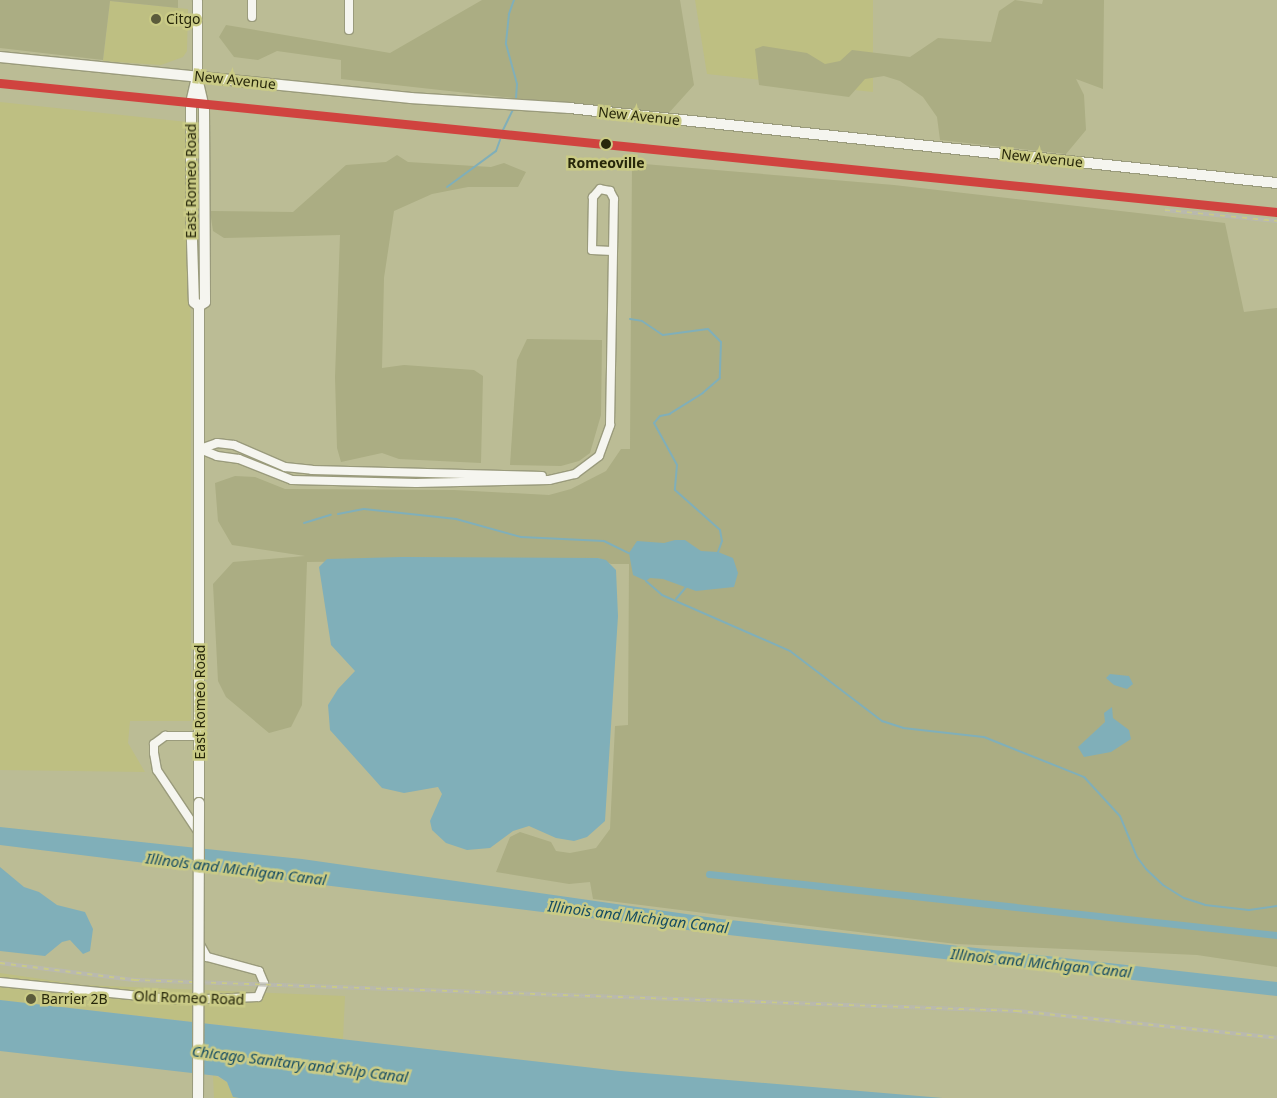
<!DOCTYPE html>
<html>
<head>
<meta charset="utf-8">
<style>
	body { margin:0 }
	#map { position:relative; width:1277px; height:1098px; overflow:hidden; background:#bbbc95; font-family:"Noto Sans",sans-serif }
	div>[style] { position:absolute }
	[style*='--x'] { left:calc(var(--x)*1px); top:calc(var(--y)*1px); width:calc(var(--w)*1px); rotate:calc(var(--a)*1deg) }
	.built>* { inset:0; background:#bebf82 }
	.green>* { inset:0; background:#abad83 }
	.water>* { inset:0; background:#80afb9 }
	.stream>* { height:2px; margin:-1px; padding:0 1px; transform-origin:1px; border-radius:1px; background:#80afb9 }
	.canal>* { height:7px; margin:-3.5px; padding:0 3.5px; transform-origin:3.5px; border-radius:3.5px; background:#80afb9 }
	.roads { filter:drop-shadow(1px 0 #9a9b7c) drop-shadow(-1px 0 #9a9b7c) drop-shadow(0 1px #9a9b7c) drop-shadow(0 -1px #9a9b7c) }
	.minor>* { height:8px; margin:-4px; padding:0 4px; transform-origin:4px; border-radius:4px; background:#f5f5ef }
	.tertiary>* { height:9px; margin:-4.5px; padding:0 4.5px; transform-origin:4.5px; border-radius:4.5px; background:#f5f5ef }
	.secondary>* { height:10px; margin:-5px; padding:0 5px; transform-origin:5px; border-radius:5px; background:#f5f5ef }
	.rail>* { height:4px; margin-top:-2px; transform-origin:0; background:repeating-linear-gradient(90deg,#cacb86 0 5.5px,#b9b9af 0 11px); box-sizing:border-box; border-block:1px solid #b9b9af }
	.bridges { filter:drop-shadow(1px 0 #9a9b7c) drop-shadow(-1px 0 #9a9b7c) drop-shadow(0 1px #9a9b7c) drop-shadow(0 -1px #9a9b7c) }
	.secondary-bridge>* { height:10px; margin:-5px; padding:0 5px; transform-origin:5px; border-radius:5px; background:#f5f5ef }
	.rail-1>* { height:9px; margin:-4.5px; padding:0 4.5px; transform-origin:4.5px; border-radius:4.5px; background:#d0433f }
	.dots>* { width:14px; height:14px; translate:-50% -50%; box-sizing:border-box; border:2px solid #cacb86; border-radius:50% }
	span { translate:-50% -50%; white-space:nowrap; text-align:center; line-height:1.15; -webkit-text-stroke:5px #cacb86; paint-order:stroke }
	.poi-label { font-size:14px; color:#27270a }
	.left { translate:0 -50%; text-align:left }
	.street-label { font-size:14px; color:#27270a }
	.stop-label { font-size:14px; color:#27270a; font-weight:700 }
	.water-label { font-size:15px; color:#154c62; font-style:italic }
</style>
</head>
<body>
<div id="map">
	<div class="built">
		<div style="clip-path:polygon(695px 0,873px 0,873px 92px,707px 74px)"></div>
		<div style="clip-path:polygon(110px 1px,188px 9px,187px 51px,183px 57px,161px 65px,103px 61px)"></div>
		<div style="clip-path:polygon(0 102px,187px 122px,191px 337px,191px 721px,130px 721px,128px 743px,145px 772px,0 770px)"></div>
		<div style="clip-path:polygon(0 973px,83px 985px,345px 996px,343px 1039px,0 1000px)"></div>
		<div style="clip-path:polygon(213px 1075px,227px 1082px,233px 1097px,239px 1098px,214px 1098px)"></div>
	</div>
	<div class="green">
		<div style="clip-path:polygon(0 0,178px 0,178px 8px,110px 1px,103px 60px,0 48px)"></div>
		<div style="clip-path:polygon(482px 0,680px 0,694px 85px,667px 115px,341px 79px,341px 60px,277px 51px,258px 60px,234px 57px,219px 37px,226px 25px,390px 53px)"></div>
		<div style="clip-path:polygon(1015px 0,1042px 4px,1043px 0,1104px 0,1103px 89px,1076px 79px,1084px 95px,1086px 130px,1066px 154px,940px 140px,937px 117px,923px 97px,900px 81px,884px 76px,865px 79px,849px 97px,759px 85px,755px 49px,763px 46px,807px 53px,825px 64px,840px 61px,852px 50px,910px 57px,938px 38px,991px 42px,999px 11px)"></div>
		<div style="clip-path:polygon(397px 155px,408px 162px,491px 167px,504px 163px,526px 172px,518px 187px,468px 187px,432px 194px,394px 211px,384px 278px,382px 368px,404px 365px,474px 370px,483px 376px,481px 463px,399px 459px,382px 453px,341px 462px,337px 448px,335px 377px,340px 235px,224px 238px,213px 231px,210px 211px,293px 212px,346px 165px,386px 162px)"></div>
		<div style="clip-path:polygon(632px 163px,894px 185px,1225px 223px,1244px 312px,1277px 308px,1277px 967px,1197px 955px,956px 944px,785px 923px,593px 899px,590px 882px,569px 884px,496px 872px,510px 837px,520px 832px,551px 842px,556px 851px,570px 853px,596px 848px,610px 829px,615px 726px,628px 725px,629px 564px,611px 564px,598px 558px,307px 562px,302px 705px,291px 727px,269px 733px,226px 697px,218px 681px,213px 584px,233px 562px,305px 556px,232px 545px,218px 521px,215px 483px,235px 476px,255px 477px,285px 489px,454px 490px,549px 495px,571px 489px,606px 471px,621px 449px,630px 449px)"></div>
		<div style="clip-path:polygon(527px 339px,602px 340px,601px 415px,590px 453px,579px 461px,561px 466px,510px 465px,517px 360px)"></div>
	</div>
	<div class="water">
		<div style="clip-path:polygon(675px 540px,685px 540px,701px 551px,718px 552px,733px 558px,738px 573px,734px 587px,696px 591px,663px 579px,650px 578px,646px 581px,633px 575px,629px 553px,637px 541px,664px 543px)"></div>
		<div style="clip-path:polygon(402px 557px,598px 558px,606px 560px,616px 570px,618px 616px,605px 821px,587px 837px,574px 841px,556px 838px,529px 826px,513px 831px,490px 848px,467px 850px,446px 843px,432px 830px,430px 821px,442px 794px,438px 787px,404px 793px,382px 788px,330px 730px,328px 705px,338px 689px,355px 671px,331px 645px,319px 567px,327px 559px)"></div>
		<div style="clip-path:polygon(1110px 674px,1129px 676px,1133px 684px,1127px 689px,1114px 685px,1106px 678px)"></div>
		<div style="clip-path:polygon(1112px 707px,1113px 718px,1129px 730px,1131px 739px,1111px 752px,1084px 757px,1078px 747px,1105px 722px,1104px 713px)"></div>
		<div style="clip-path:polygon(0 827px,302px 859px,721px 919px,1277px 982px,1277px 996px,720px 934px,0 845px)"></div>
		<div style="clip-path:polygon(0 867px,24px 887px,39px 892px,57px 905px,85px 912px,93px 929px,90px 951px,83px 954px,70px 940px,62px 942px,45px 956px,0 951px)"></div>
		<div style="clip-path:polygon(0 1000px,620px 1071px,943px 1098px,239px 1098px,233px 1097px,227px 1082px,218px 1076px,0 1051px)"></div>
	</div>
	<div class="stream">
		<div style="--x:514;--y:0;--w:15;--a:110"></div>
		<div style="--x:509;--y:14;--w:30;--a:96"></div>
		<div style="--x:506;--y:44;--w:41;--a:74.6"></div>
		<div style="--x:517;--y:84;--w:15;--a:94"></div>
		<div style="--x:502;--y:132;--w:28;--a:-64"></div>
		<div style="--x:447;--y:187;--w:61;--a:-36.3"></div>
		<div style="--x:496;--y:151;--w:12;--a:-70"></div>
		<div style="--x:630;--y:319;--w:12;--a:9"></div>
		<div style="--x:642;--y:321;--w:25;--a:34"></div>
		<div style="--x:663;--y:335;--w:45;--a:-7.6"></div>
		<div style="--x:708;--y:329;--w:18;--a:45"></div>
		<div style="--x:721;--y:342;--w:36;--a:92"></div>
		<div style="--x:720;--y:378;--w:23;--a:139"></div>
		<div style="--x:703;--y:393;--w:39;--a:148"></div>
		<div style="--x:670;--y:414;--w:10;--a:169"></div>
		<div style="--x:660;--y:416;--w:9;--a:131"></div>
		<div style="--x:654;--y:423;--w:48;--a:61.3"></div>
		<div style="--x:677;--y:465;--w:25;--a:95"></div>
		<div style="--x:675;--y:490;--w:60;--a:41.6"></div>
		<div style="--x:720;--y:530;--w:11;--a:80"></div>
		<div style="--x:722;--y:541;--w:12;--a:110"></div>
		<div style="--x:338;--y:514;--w:26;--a:-11"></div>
		<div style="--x:364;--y:509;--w:93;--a:6.2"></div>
		<div style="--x:456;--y:519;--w:67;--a:15.5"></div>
		<div style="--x:521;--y:537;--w:83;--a:2.8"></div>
		<div style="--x:604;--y:541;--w:28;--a:26"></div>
		<div style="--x:304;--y:523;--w:28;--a:-17"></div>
		<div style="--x:646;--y:581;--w:21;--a:41"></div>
		<div style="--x:662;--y:595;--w:140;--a:23.6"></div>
		<div style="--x:790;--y:651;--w:116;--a:37.3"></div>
		<div style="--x:882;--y:721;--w:22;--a:18"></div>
		<div style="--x:903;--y:728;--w:81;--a:6.3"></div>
		<div style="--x:984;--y:737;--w:108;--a:21.8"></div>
		<div style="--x:1084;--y:777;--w:53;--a:47.3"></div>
		<div style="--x:1120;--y:816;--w:44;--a:67.5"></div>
		<div style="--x:1137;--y:857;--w:15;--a:53"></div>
		<div style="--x:1146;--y:869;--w:23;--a:43"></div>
		<div style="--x:1163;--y:885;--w:25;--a:32"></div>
		<div style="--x:1184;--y:898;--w:22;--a:18"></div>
		<div style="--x:1205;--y:905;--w:44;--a:6.5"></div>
		<div style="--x:1249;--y:910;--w:28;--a:-8"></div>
		<div style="--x:676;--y:599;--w:16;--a:-50"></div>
	</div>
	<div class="canal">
		<div style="--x:709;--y:874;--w:571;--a:6.13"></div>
	</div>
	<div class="roads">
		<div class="minor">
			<div style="--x:349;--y:0;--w:30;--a:90"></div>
			<div style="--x:252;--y:17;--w:17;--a:-90"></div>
			<div style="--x:200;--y:449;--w:18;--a:22"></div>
			<div style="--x:217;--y:456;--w:22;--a:8"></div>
			<div style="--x:239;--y:459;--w:57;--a:21.6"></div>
			<div style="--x:292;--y:480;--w:124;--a:1.4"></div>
			<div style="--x:416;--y:483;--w:133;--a:-1.3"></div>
			<div style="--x:549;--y:480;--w:27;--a:-13"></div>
			<div style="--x:575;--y:474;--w:30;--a:-37"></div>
			<div style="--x:599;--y:456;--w:33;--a:-70"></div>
			<div style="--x:610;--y:425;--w:226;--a:-89"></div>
			<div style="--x:614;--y:199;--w:9;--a:-117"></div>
			<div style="--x:610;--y:191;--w:10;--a:-169"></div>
			<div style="--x:600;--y:189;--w:11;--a:131"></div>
			<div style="--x:593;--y:197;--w:53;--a:91.1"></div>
			<div style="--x:592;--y:250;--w:20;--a:3"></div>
			<div style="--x:200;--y:449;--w:18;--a:-19"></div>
			<div style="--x:217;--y:443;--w:17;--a:7"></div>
			<div style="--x:234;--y:445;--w:56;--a:23.3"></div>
			<div style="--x:285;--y:467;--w:27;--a:6"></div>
			<div style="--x:312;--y:470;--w:230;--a:1.5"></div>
			<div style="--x:197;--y:830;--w:72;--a:-123.7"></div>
			<div style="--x:157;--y:770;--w:17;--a:-100"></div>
			<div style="--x:154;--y:753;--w:9;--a:-90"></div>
			<div style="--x:154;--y:744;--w:14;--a:-36"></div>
			<div style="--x:165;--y:736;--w:35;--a:0"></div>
			<div style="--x:0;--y:982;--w:181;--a:5.7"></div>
			<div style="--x:180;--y:1000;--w:78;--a:-2.2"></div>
			<div style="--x:258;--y:997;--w:15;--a:-67"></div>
			<div style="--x:264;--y:983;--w:13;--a:-113"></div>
			<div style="--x:259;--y:971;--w:54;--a:-164.9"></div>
			<div style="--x:207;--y:957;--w:13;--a:-119"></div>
		</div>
		<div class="tertiary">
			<div style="--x:197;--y:77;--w:77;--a:-90"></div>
		</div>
		<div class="secondary">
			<div style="--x:0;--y:57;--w:413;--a:5.7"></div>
			<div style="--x:411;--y:98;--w:158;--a:3.6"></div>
			<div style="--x:569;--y:108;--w:712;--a:6.05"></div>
			<div style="--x:197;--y:77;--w:26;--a:103"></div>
			<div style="--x:191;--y:102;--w:107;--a:90"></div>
			<div style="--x:191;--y:209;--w:93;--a:88.2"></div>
			<div style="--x:194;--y:302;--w:6;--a:39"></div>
			<div style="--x:199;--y:306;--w:497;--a:90"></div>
			<div style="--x:197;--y:78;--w:31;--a:77"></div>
			<div style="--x:204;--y:108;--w:194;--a:89.7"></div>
			<div style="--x:205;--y:302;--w:7;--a:146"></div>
		</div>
	</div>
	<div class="rail">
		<div style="--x:1165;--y:210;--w:113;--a:5.6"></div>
		<div style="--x:0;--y:963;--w:135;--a:7.2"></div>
		<div style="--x:134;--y:980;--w:884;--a:2.01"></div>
		<div style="--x:1017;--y:1011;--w:261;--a:5.9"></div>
	</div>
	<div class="bridges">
		<div class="secondary-bridge">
			<div style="--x:198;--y:1098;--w:295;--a:-89.8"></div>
		</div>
	</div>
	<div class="rail-1">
		<div style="--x:0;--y:83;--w:1283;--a:5.77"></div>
	</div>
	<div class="dots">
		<div style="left:156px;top:19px;background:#5b5b3b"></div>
		<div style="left:606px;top:144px;background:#27270a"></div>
		<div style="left:31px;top:999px;background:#5b5b3b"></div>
	</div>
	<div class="poi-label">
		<span class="left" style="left:166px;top:19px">Citgo</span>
		<span class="left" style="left:41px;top:999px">Barrier 2B</span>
	</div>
	<div class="street-label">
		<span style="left:235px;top:80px;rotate:6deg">New Avenue</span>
		<span style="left:639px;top:116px;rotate:6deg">New Avenue</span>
		<span style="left:1042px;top:158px;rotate:6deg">New Avenue</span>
		<span style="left:191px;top:181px;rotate:-90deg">East Romeo Road</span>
		<span style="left:200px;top:702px;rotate:-90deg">East Romeo Road</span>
		<span style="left:189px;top:998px;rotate:2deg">Old Romeo Road</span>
	</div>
	<div class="stop-label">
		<span style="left:606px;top:163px">Romeoville</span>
	</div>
	<div class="water-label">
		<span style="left:236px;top:869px;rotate:7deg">Illinois and Michigan Canal</span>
		<span style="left:638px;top:917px;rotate:7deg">Illinois and Michigan Canal</span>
		<span style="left:1041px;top:963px;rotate:6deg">Illinois and Michigan Canal</span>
		<span style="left:300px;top:1064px;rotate:7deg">Chicago Sanitary and Ship Canal</span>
	</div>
</div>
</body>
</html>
